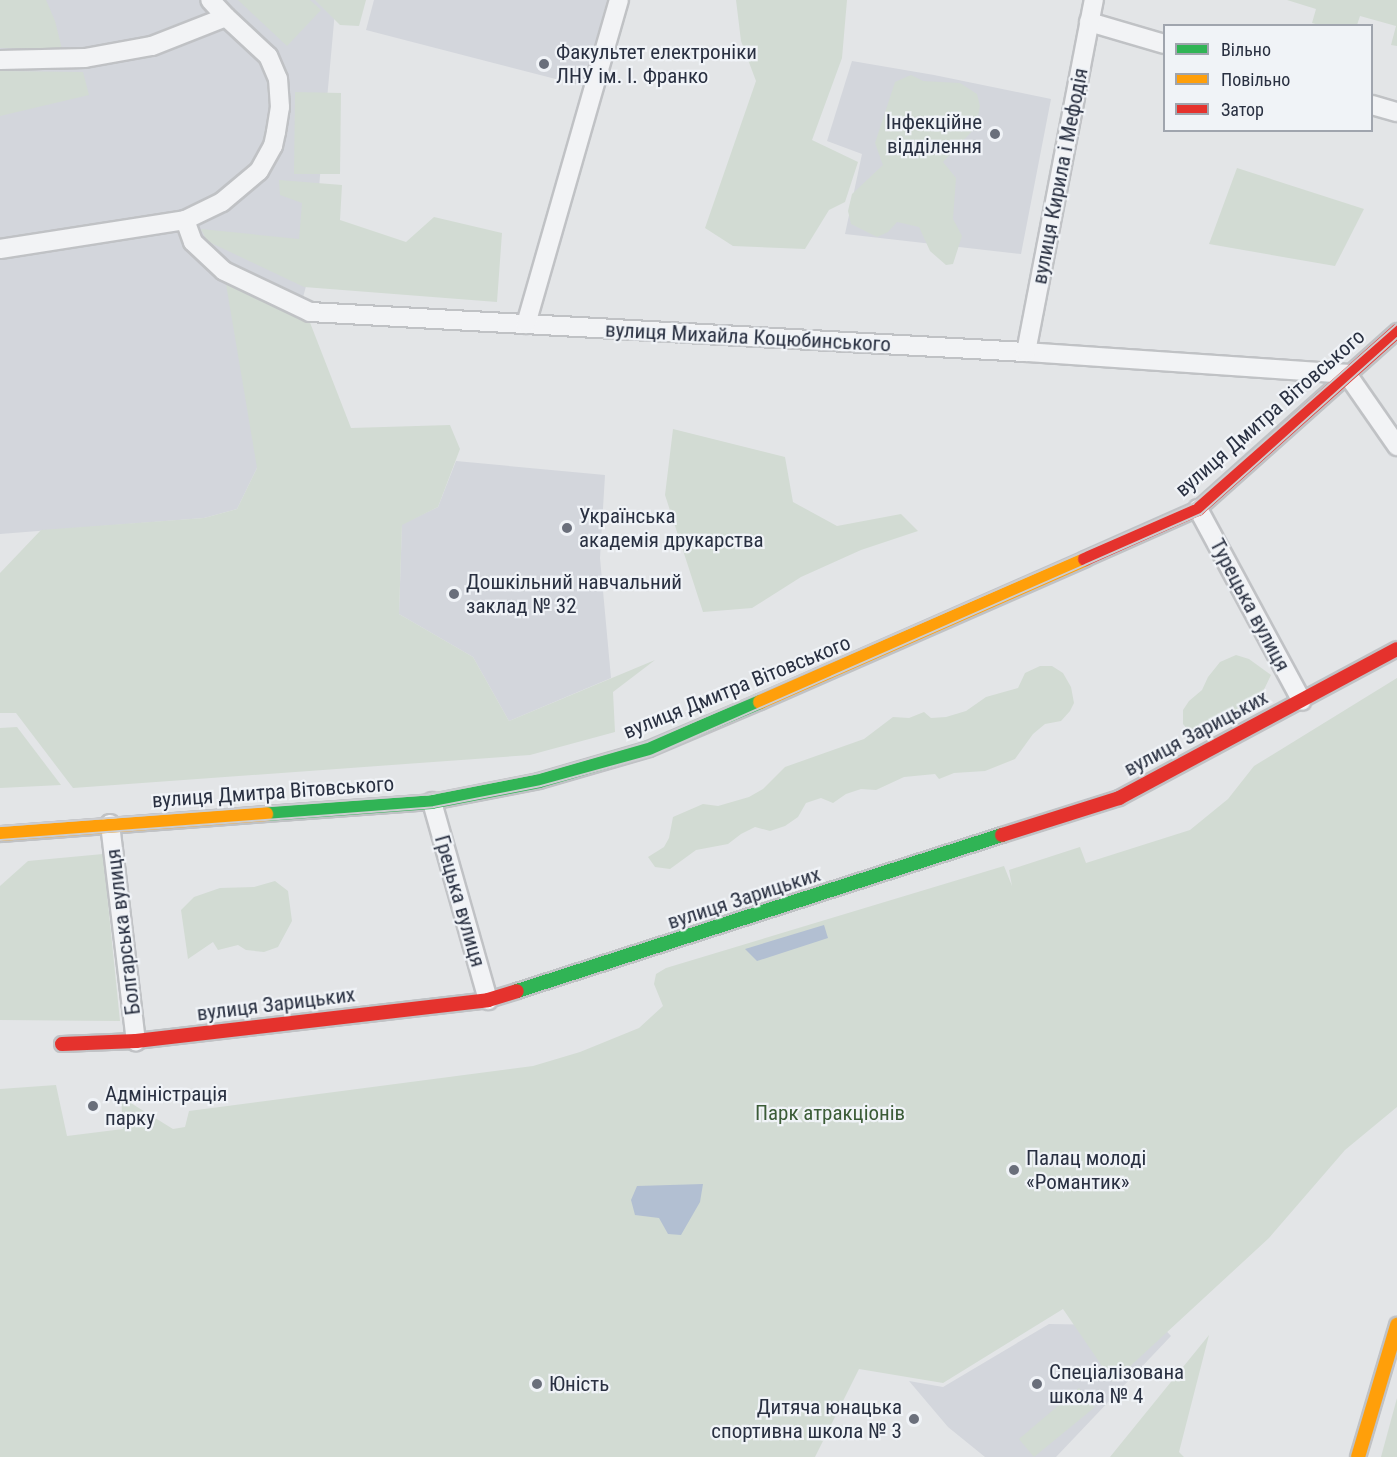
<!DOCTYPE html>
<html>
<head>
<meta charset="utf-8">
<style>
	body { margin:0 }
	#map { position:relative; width:1397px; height:1457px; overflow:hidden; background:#e3e5e7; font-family:"Roboto Condensed",sans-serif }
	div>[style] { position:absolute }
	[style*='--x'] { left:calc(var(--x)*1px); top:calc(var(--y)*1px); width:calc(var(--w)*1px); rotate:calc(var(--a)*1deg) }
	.built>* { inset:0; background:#d3d6dc }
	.green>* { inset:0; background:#d2dbd3 }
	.water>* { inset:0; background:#b2bfd2 }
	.roads { filter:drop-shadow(2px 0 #c0c2c5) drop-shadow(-2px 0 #c0c2c5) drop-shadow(0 2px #c0c2c5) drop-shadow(0 -2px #c0c2c5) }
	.street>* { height:18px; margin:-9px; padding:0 9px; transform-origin:9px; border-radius:9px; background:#f2f3f5 }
	.fast>* { height:14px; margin:-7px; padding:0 7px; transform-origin:7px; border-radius:7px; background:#30b455 }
	.slow>* { height:14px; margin:-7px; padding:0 7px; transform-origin:7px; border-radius:7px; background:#ff9f0a }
	.jam>* { height:14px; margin:-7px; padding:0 7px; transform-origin:7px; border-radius:7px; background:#e5322d }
	.tram>* { height:1.5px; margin:-0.75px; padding:0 0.75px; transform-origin:0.75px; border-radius:0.75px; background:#cccdd0 }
	.dots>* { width:16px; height:16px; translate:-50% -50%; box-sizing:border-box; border:3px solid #f0f3f7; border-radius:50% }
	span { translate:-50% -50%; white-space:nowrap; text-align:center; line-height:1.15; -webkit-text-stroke:4.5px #f0f3f7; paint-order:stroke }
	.poi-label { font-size:21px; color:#293041 }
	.left { translate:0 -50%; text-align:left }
	.right { translate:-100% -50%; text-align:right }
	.street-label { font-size:21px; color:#293041 }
	.park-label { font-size:21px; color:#3b5c37 }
	.legend { position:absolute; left:1163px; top:24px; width:210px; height:108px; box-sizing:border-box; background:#f0f3f7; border:2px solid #a0a5ae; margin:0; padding:8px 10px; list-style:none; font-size:18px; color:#293041 }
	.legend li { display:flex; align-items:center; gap:12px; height:30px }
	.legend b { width:30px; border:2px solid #a0a5ae }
</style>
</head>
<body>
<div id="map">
	<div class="built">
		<div style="clip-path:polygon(0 0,336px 0,312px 264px,257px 468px,237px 509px,204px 518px,0 534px)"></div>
		<div style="clip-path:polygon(374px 0,607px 0,583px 86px,366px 30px)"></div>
		<div style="clip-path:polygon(852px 61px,934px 75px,1051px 99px,1021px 254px,845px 234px,862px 154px,827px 141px)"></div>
		<div style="clip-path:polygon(456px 461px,605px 475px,600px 558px,611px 678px,509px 721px,473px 657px,399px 614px,402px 524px,438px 507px)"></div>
		<div style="clip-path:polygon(1146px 1309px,1171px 1336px,1056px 1457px,985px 1457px,948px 1427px,909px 1381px,943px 1387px,1049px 1324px,1110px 1325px)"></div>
	</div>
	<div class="green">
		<div style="clip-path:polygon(0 0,46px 0,55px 21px,62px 49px,0 48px)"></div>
		<div style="clip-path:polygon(238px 0,310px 0,321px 10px,287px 46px)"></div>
		<div style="clip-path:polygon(315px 0,366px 0,359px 26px,340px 25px)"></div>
		<div style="clip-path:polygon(736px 0,847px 0,842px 58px,812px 140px,858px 162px,845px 202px,829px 210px,805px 249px,733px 246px,705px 228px,756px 81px,741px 41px)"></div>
		<div style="clip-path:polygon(1287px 0,1397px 0,1397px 46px,1391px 45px,1396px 26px,1360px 16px,1357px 25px,1319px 25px,1312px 23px,1316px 9px)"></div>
		<div style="clip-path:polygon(0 71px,83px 72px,89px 95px,0 116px)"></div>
		<div style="clip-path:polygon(911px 75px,923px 81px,960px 83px,977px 94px,980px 106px,976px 127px,943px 162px,956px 178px,953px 219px,962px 236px,953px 264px,946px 265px,930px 251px,919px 227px,897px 222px,888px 232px,877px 237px,851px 224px,848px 211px,852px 194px,883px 165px,875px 143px,895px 82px)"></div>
		<div style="clip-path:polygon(295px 92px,341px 93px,340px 174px,294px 174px)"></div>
		<div style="clip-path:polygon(1237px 168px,1364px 209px,1335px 266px,1209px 244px)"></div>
		<div style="clip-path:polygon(279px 180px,342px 185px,340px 220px,406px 242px,434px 217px,502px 233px,497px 302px,304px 287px,207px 241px,201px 229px,299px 239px,302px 203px,280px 195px)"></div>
		<div style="clip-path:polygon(225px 278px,309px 320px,351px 428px,450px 425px,460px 449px,438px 507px,402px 525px,399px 614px,473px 657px,509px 721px,655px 660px,613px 692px,615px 732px,530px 755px,73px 788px,16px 713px,0 713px,0 573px,41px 530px,204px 518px,237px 509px,257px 468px)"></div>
		<div style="clip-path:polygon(673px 429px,785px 457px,793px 502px,837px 526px,901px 514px,918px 531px,861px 550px,801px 577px,752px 608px,703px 612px,665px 495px)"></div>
		<div style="clip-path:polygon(1236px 655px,1249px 659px,1271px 675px,1260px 698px,1259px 708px,1232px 723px,1215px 720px,1189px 731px,1183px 724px,1183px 710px,1189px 701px,1202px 690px,1208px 677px,1220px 662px)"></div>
		<div style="clip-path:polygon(1040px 666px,1052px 666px,1063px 673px,1071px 687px,1074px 703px,1070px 711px,1061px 721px,1045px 724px,1033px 734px,1015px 759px,985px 771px,954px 773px,939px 779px,935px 774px,904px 777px,876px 790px,861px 789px,846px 794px,833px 803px,821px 798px,806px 803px,798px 817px,785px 826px,770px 831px,755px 827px,741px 834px,728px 844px,696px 850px,670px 869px,655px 867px,648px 857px,664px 847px,669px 838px,673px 817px,703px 804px,718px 806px,749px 797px,763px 789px,785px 767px,864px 739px,893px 717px,909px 718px,924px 712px,931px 718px,946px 717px,966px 711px,986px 697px,1018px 688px,1025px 673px)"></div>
		<div style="clip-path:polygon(1397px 678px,1397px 1107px,1345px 1150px,1269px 1238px,1113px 1382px,1063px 1309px,943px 1383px,859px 1369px,815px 1457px,0 1457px,0 1089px,56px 1085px,67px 1136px,123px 1129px,121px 1097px,173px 1129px,185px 1127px,189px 1111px,533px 1066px,580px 1052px,639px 1028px,663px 1006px,654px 984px,656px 974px,666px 968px,1004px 866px,1012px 886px,1009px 870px,1080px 847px,1086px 863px,1190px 830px,1228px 799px,1254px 766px)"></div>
		<div style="clip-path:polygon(17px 727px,61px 785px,0 788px,0 728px)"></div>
		<div style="clip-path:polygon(103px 854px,120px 1021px,0 1020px,0 886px,28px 861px)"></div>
		<div style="clip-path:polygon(275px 881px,288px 891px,292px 921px,278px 947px,264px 952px,246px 950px,238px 945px,218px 950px,213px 942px,188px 959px,181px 910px,194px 897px,220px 888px,254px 887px)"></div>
		<div style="clip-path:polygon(1209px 1335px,1179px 1452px,1184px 1457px,1110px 1457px)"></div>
		<div style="clip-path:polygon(1079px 1388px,1095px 1407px,1034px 1457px,1019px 1439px)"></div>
		<div style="clip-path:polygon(1397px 1398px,1397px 1457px,1381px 1457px)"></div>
	</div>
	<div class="water">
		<div style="clip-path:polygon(824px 925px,828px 938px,757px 961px,745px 949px)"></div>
		<div style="clip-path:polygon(703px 1184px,700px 1202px,681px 1235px,668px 1234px,659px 1218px,635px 1215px,631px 1200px,637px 1186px)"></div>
	</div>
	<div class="roads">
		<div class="street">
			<div style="--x:1089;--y:22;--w:78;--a:16.3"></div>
			<div style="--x:0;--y:60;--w:85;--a:-1.3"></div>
			<div style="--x:85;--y:58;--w:68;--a:-10.2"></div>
			<div style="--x:152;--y:46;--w:79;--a:-21.4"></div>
			<div style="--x:226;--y:17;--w:23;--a:-133"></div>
			<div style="--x:1372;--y:105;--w:26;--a:16"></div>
			<div style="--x:185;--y:220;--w:23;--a:70"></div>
			<div style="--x:193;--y:242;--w:42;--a:43.1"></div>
			<div style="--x:224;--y:271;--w:95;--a:25.5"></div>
			<div style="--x:310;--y:312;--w:717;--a:3.2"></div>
			<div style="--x:1026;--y:352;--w:322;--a:3.9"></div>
			<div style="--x:1347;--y:374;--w:88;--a:55.2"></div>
			<div style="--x:0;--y:249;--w:187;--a:-8.9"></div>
			<div style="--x:185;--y:220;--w:41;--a:-25.9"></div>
			<div style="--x:222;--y:202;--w:48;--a:-40"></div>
			<div style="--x:259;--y:171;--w:29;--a:-61"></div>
			<div style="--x:273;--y:146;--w:14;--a:-78"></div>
			<div style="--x:276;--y:132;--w:25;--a:-81"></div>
			<div style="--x:280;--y:107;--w:28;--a:-94"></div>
			<div style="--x:278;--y:79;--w:25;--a:-113"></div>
			<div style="--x:268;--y:56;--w:57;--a:-137.1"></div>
			<div style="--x:526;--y:324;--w:337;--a:-74"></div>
			<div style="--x:1026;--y:352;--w:359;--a:-79.1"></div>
			<div style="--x:1198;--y:509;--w:218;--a:61.6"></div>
			<div style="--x:432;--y:802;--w:206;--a:74.2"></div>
			<div style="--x:110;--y:824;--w:219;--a:83.2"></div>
		</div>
		<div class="fast">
			<div style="--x:266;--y:814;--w:166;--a:-4.1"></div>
			<div style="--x:432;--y:802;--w:109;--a:-11.1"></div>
			<div style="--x:539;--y:781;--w:115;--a:-16.2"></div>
			<div style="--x:649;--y:749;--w:121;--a:-22.9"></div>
			<div style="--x:517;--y:991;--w:509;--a:-17.83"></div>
		</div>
		<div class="slow">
			<div style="--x:760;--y:702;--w:355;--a:-23.7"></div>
			<div style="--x:0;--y:834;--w:267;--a:-4.3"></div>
			<div style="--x:1358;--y:1457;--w:138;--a:-73.5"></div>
		</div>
		<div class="jam">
			<div style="--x:1085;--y:559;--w:124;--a:-23.9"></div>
			<div style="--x:1198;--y:509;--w:267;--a:-41.8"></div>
			<div style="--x:1002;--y:835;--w:123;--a:-17.5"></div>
			<div style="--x:1119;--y:798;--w:315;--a:-28.2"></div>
			<div style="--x:62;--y:1044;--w:74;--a:-2.3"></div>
			<div style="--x:136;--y:1041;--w:354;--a:-6.6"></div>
			<div style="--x:488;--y:1000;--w:30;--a:-17"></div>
		</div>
	</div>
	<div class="tram">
		<div style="--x:0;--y:826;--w:432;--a:-4.2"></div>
		<div style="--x:431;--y:794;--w:110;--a:-11"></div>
		<div style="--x:539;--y:773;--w:112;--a:-16"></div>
		<div style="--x:647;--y:742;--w:596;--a:-23.55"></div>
		<div style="--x:1193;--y:504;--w:272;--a:-41.4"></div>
		<div style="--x:0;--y:840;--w:435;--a:-4.3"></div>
		<div style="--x:434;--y:807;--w:109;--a:-11.1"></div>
		<div style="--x:541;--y:786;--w:114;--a:-15.3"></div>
		<div style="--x:651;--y:756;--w:601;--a:-23.75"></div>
		<div style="--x:1201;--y:514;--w:263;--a:-41.9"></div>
	</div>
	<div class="dots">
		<div style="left:544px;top:64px;background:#6a6f7b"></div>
		<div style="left:995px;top:134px;background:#6a6f7b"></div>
		<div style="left:567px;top:528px;background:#6a6f7b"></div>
		<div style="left:454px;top:594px;background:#6a6f7b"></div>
		<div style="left:93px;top:1106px;background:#6a6f7b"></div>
		<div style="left:1014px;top:1170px;background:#6a6f7b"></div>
		<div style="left:537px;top:1384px;background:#6a6f7b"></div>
		<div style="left:1037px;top:1384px;background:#6a6f7b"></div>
		<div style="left:914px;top:1419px;background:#6a6f7b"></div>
	</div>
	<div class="poi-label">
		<span class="left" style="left:556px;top:64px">Факультет електроніки<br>ЛНУ ім. І. Франко</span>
		<span class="right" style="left:982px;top:134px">Інфекційне<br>відділення</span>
		<span class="left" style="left:579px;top:528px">Українська<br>академія друкарства</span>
		<span class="left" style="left:466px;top:594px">Дошкільний навчальний<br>заклад № 32</span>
		<span class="left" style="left:105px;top:1106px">Адміністрація<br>парку</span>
		<span class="left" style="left:1026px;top:1170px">Палац молоді<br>«Романтик»</span>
		<span class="left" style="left:1049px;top:1384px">Спеціалізована<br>школа № 4</span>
		<span class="left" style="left:549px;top:1384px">Юність</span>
		<span class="right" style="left:902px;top:1419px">Дитяча юнацька<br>спортивна школа № 3</span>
	</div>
	<div class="street-label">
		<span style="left:1060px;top:176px;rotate:-79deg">вулиця Кирила і Мефодія</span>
		<span style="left:748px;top:337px;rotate:3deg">вулиця Михайла Коцюбинського</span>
		<span style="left:1270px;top:413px;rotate:-41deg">вулиця Дмитра Вітовського</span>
		<span style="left:1250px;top:605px;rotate:62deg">Турецька вулиця</span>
		<span style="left:737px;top:687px;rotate:-22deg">вулиця Дмитра Вітовського</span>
		<span style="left:1196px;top:733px;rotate:-28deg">вулиця Зарицьких</span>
		<span style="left:273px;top:792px;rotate:-4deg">вулиця Дмитра Вітовського</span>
		<span style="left:744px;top:898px;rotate:-18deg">вулиця Зарицьких</span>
		<span style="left:460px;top:901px;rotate:74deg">Грецька вулиця</span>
		<span style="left:123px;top:932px;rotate:-97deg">Болгарська вулиця</span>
		<span style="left:276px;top:1004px;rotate:-7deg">вулиця Зарицьких</span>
	</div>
	<div class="park-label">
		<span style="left:830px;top:1113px">Парк атракціонів</span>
	</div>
	<ul class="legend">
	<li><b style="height:8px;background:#30b455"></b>Вільно</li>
	<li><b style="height:8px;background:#ff9f0a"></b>Повільно</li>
	<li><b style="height:8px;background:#e5322d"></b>Затор</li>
	</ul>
</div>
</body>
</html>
